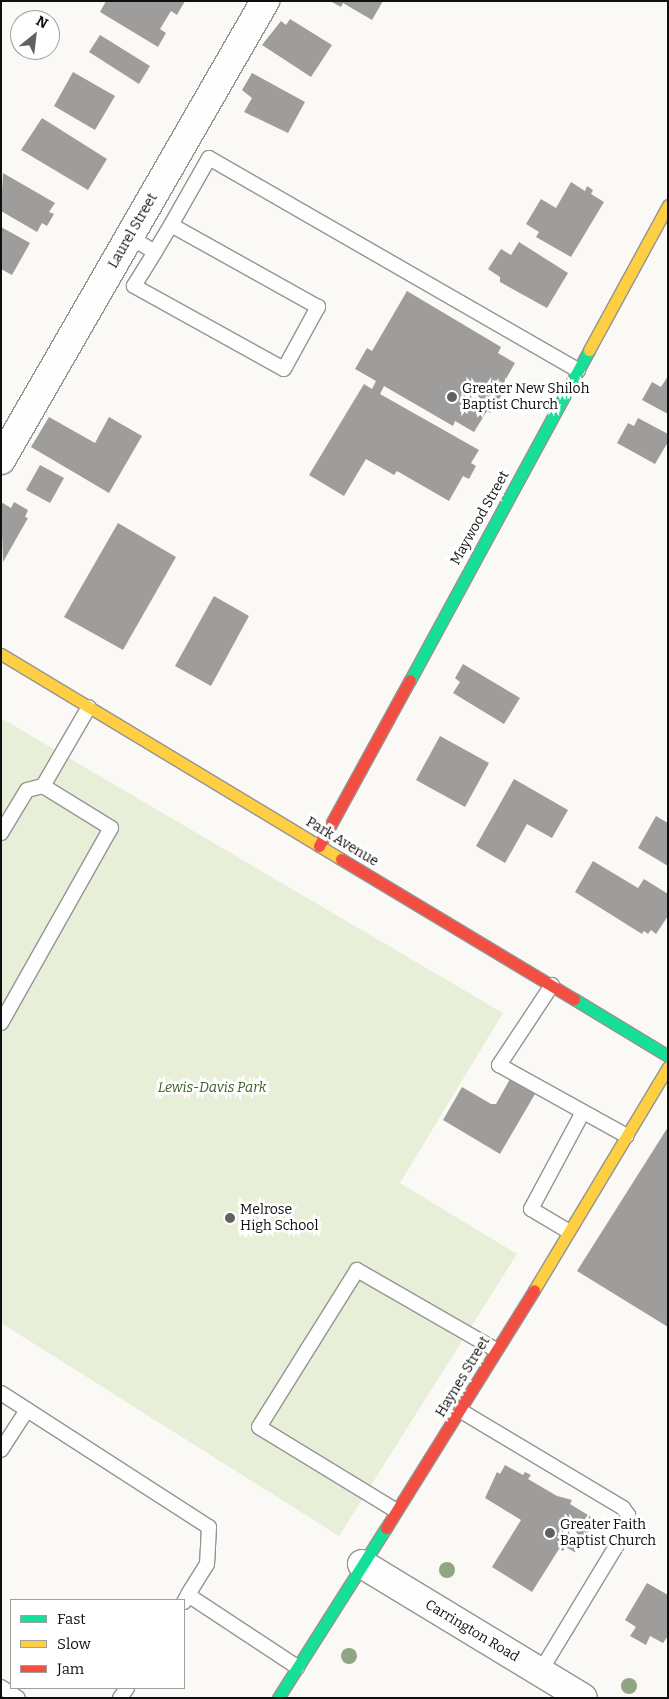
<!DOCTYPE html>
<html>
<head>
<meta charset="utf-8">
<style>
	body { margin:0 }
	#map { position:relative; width:669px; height:1699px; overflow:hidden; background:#fbf9f6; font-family:Bitter,serif }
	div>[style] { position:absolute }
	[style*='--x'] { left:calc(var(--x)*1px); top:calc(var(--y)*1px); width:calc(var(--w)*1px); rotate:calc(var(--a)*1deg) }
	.green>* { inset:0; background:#e8efd8 }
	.building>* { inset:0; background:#9f9d9b }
	.roads { filter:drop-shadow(1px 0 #959493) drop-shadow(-1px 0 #959493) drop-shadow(0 1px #959493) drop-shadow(0 -1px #959493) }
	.lane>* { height:14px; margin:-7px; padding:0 7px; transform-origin:7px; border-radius:7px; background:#fefefe }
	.street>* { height:28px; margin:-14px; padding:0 14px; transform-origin:14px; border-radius:14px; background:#fefefe }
	.fast>* { height:11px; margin:-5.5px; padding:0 5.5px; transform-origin:5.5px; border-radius:5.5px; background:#16e098 }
	.slow>* { height:11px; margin:-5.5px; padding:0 5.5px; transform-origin:5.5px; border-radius:5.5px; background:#ffcf43 }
	.jam>* { height:11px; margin:-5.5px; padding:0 5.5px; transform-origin:5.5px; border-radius:5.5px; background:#f24e42 }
	.trees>* { width:16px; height:16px; margin:-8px; border-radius:50%; background:#91a583 }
	.dots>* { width:14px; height:14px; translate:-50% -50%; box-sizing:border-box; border:2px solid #fff; border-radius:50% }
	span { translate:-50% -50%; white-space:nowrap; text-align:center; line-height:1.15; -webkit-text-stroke:5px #fff; paint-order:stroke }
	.street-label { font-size:14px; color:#0f0f0f }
	.poi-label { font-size:14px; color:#0f0f0f }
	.left { translate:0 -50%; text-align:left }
	.park-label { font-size:14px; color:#3a6125; font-style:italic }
	.frame { position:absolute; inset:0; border:2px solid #0f0f0f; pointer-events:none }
	.legend { position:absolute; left:10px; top:1599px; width:175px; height:90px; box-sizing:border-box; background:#fff; border:1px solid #9f9f9f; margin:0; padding:6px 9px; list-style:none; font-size:15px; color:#0f0f0f }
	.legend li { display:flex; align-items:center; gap:10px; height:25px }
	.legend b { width:25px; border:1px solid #9f9f9f }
	.north { position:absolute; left:10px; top:10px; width:50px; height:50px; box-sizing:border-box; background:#fff; border:1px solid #9f9f9f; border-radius:50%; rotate:29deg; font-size:14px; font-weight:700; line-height:20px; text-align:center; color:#0f0f0f }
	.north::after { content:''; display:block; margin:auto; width:18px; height:22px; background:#626160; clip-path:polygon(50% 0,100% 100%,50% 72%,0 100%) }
</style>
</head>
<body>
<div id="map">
	<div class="green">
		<div style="clip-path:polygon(1px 718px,503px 1013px,400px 1183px,517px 1254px,339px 1536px,1px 1323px)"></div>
	</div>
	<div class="building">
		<div style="clip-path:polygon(106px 1px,185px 1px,177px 15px,171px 11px,160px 29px,166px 33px,158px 47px,100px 12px)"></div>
		<div style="clip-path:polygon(330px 1px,383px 1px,372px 20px,343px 3px,341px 7px)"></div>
		<div style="clip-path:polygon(290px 19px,332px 45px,311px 77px,262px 45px,281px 21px,286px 25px)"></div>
		<div style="clip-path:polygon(100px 35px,150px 66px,139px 84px,89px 52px)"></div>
		<div style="clip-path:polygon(73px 72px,115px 96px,95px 130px,54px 106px)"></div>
		<div style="clip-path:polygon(252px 73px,305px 102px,288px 133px,244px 112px,252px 98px,242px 90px)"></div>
		<div style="clip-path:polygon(42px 118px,107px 159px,88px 190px,21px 150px)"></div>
		<div style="clip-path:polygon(3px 173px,55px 203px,49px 212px,54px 214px,47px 226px,42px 223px,37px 232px,1px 211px)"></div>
		<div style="clip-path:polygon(571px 182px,585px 191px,587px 186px,593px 190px,591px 194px,604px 202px,571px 257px,536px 237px,539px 232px,526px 224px,541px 199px,556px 208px)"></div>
		<div style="clip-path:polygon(1px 227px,30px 243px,12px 275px,1px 269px)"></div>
		<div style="clip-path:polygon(519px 242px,568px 273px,547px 308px,500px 282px,500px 277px,488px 269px,501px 249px,511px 255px)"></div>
		<div style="clip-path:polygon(407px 291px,501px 347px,498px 353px,515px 363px,503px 384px,507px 386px,491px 413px,487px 411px,474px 432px,455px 421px,453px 426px,384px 386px,380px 394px,479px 450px,471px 463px,476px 466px,469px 479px,463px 476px,449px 501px,397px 471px,394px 475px,366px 459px,344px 496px,309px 475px,364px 384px,372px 389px,376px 381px,355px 369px,367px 348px,372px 351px)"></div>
		<div style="clip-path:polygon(668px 376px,668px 414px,642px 400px,652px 382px,661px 387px)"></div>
		<div style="clip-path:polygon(49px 417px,95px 443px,109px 417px,142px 436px,109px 493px,31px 447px)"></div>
		<div style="clip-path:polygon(638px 418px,668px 434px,668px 442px,655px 464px,617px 443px,628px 423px,634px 426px)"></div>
		<div style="clip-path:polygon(40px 465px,64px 478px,50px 503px,26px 490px)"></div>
		<div style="clip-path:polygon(1px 502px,11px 508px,14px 502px,28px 510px,25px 517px,28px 518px,3px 562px)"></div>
		<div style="clip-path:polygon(118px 523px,176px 557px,123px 650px,64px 617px)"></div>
		<div style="clip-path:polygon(214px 596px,249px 616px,211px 686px,175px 666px)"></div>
		<div style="clip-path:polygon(463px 664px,520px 698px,504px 724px,453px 693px,460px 682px,455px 678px)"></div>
		<div style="clip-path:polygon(440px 736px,489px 763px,465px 807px,416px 780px)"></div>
		<div style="clip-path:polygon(514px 779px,568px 810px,552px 838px,527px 824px,505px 863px,476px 846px)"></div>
		<div style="clip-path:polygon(656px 816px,668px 823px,668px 866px,638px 848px)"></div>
		<div style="clip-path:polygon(593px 861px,638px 888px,644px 879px,668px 894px,668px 916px,656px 934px,651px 930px,648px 934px,644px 931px,642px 934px,575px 892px)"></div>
		<div style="clip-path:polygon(510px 1079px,535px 1094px,500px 1154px,443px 1120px,462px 1087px,491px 1104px,496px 1104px)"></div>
		<div style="clip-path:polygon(668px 1127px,668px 1327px,577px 1271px)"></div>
		<div style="clip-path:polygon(505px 1465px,523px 1475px,525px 1472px,531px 1475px,528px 1479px,557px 1496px,572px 1500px,570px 1504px,596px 1520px,576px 1553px,566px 1547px,563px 1551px,559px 1549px,532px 1592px,492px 1567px,521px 1520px,485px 1498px,497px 1472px,500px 1474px)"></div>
		<div style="clip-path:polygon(647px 1583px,668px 1595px,668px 1636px,663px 1643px,650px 1636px,646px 1645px,630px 1636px,636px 1627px,625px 1620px)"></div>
	</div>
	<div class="roads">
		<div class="lane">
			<div style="--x:171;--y:225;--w:77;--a:-60.4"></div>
			<div style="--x:209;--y:158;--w:426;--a:29.9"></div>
			<div style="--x:130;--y:237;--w:29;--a:31"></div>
			<div style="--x:155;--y:252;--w:40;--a:122"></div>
			<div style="--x:134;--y:286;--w:171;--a:29"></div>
			<div style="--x:284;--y:369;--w:71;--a:-61.3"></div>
			<div style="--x:318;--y:307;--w:168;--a:-150.8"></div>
			<div style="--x:171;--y:225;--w:31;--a:121"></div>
			<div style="--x:1;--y:833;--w:50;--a:-58.8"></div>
			<div style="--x:27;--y:790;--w:16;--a:-14"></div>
			<div style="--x:43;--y:786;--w:91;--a:-59.8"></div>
			<div style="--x:552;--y:985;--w:96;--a:123.5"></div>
			<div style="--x:499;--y:1065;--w:146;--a:29"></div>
			<div style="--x:1;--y:1023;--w:224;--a:-60.6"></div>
			<div style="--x:111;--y:828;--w:80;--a:-148.3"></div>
			<div style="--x:568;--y:1231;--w:43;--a:-149.3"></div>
			<div style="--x:531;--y:1209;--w:110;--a:-61.8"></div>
			<div style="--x:1;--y:1393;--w:247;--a:32.8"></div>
			<div style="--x:209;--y:1527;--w:37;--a:93"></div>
			<div style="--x:207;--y:1564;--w:36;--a:122"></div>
			<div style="--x:461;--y:1411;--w:189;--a:30.9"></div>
			<div style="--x:623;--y:1508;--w:9;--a:54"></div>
			<div style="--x:628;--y:1515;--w:10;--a:84"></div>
			<div style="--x:629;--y:1525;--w:172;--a:121.2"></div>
			<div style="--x:1;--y:1450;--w:48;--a:-57"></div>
			<div style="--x:395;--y:1510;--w:159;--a:-148.6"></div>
			<div style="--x:259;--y:1427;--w:185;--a:-58"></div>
			<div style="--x:357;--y:1270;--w:160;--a:29.9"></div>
			<div style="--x:184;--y:1602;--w:8;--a:-60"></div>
			<div style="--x:188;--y:1595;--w:131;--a:33.4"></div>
			<div style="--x:1;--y:1687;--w:20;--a:33"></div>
			<div style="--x:120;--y:1698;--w:12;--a:-55"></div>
		</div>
		<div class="street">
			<div style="--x:1;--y:460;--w:530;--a:-60.09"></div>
			<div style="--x:362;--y:1564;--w:258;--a:31.2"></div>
		</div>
		<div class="fast">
			<div style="--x:410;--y:680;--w:375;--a:-61.5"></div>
			<div style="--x:574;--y:999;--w:110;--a:31.2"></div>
			<div style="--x:278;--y:1698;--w:201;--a:-57.6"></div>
		</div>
		<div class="slow">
			<div style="--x:589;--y:350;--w:165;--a:-61.4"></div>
			<div style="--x:1;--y:654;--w:397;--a:31.1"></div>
			<div style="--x:534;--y:1290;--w:260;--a:-59"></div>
		</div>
		<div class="jam">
			<div style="--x:319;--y:846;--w:189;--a:-61.3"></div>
			<div style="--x:341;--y:859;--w:272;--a:31"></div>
			<div style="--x:386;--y:1528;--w:280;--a:-58.1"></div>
		</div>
	</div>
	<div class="trees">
		<div style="left:447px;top:1570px"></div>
		<div style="left:349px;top:1656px"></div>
		<div style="left:629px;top:1686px"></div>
	</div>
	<div class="dots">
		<div style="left:452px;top:397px;background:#626160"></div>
		<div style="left:230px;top:1218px;background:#626160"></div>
		<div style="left:550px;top:1533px;background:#626160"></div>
	</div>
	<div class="street-label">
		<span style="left:133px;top:231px;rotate:-60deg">Laurel Street</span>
		<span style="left:480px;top:518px;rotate:-61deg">Maywood Street</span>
		<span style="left:342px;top:842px;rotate:31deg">Park Avenue</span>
		<span style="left:463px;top:1377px;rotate:-59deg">Haynes Street</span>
		<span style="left:472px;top:1631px;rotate:31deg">Carrington Road</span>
	</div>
	<div class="poi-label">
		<span class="left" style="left:462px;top:397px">Greater New Shiloh<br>Baptist Church</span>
		<span class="left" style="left:240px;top:1218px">Melrose<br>High School</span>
		<span class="left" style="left:560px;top:1533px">Greater Faith<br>Baptist Church</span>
	</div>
	<div class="park-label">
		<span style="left:212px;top:1088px">Lewis-Davis Park</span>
	</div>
	<div class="frame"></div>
	<ul class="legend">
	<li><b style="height:6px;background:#16e098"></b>Fast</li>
	<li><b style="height:6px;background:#ffcf43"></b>Slow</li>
	<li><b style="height:6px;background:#f24e42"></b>Jam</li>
	</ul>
	<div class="north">N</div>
</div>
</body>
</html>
